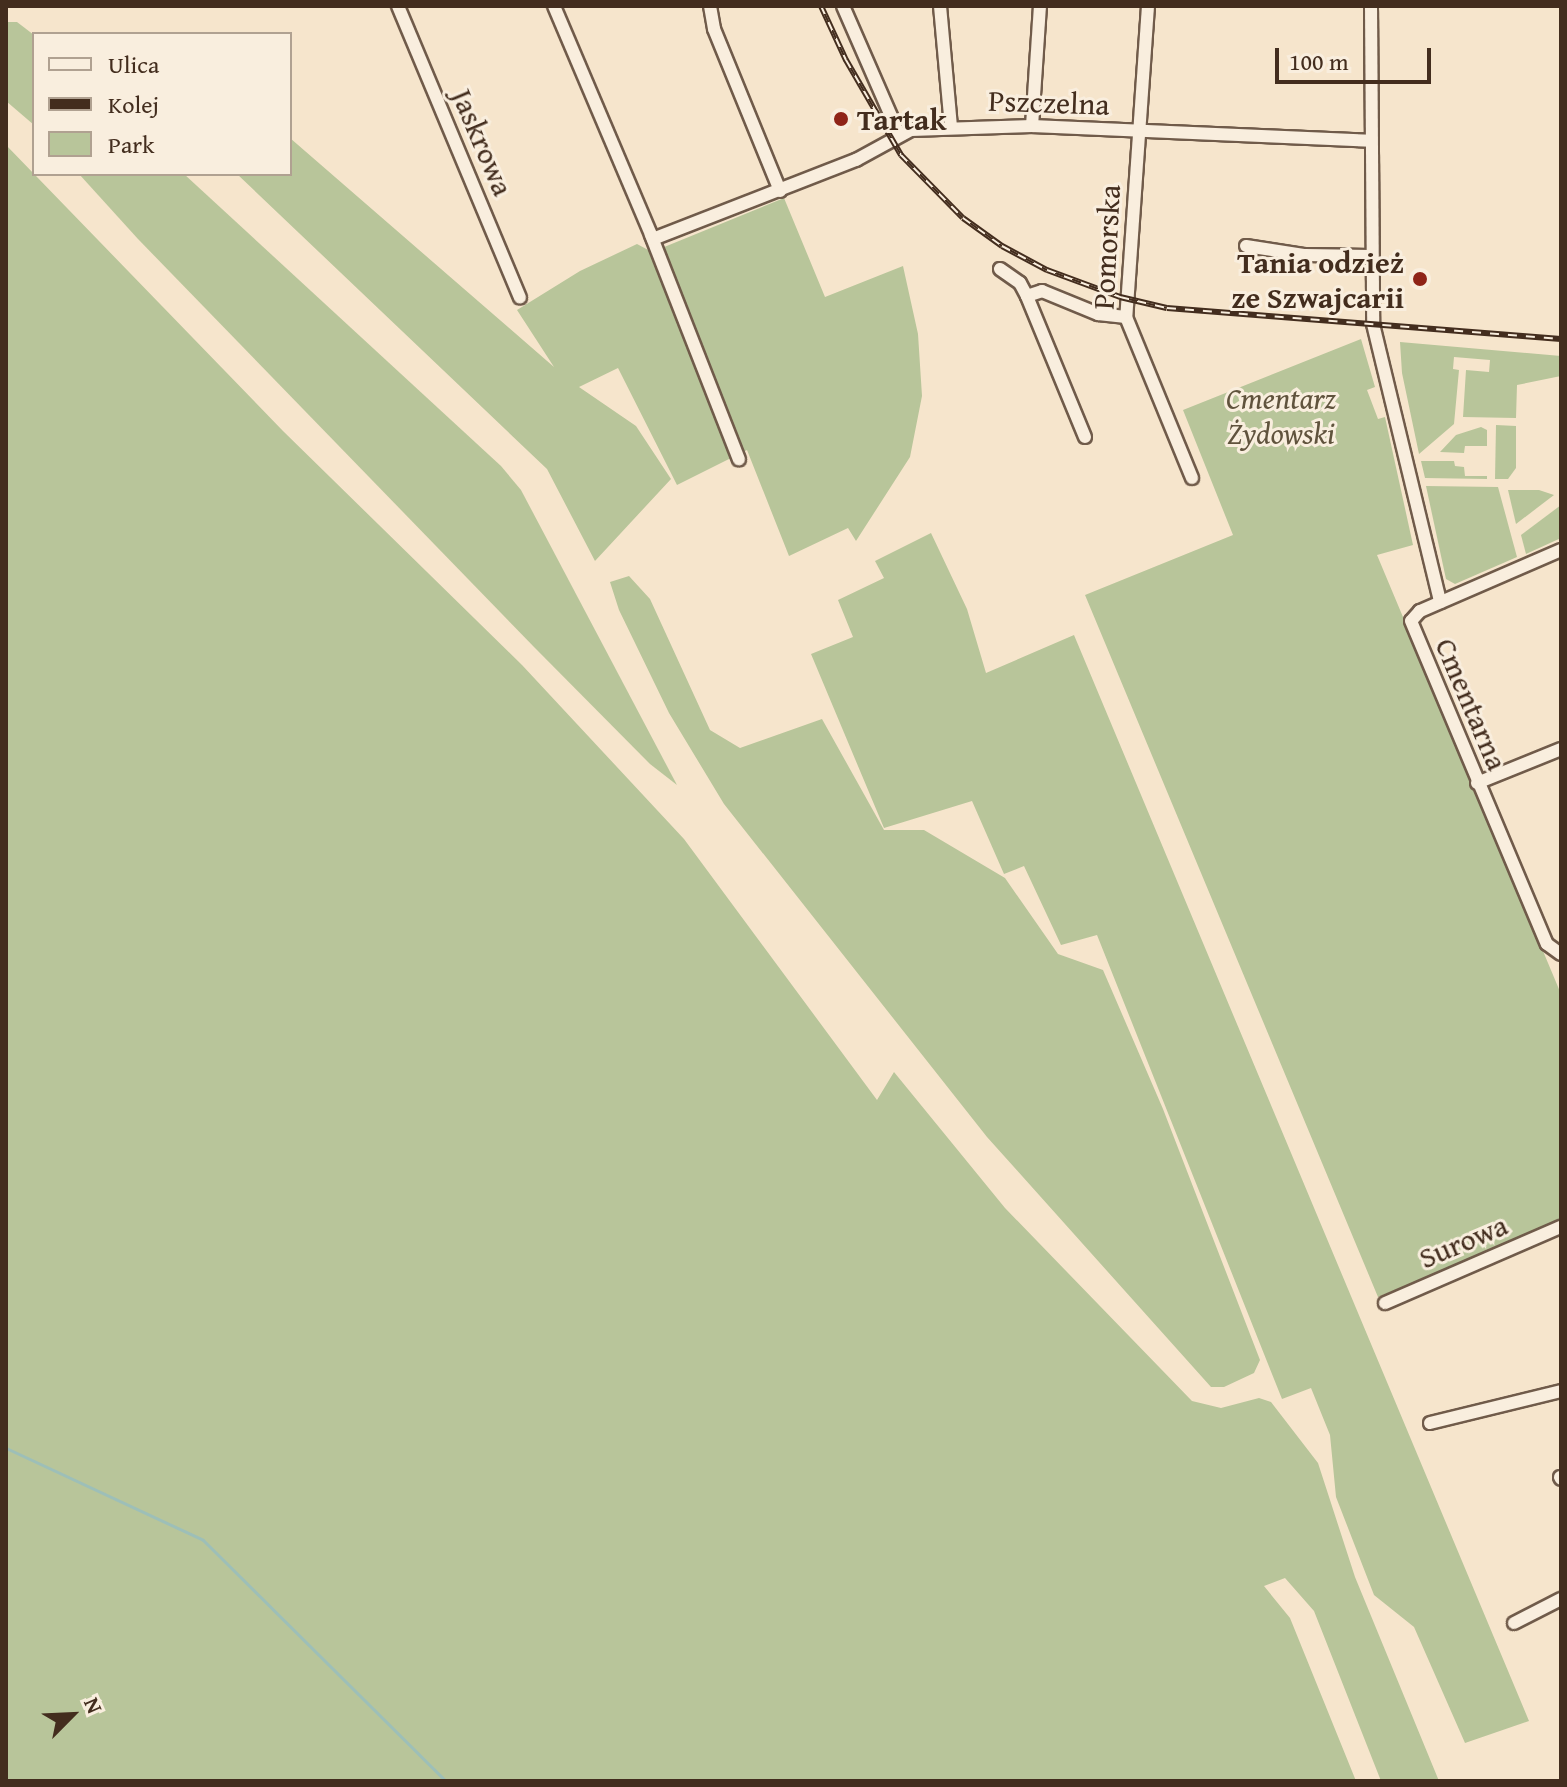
<!DOCTYPE html>
<html>
<head>
<meta charset="utf-8">
<style>
	body { margin:0 }
	#map { position:relative; width:1567px; height:1787px; overflow:hidden; background:#f6e5cc; font-family:"Gentium Book Plus",serif }
	div>[style] { position:absolute }
	[style*='--x'] { left:calc(var(--x)*1px); top:calc(var(--y)*1px); width:calc(var(--w)*1px); rotate:calc(var(--a)*1deg) }
	.green>* { inset:0; background:#b8c59a }
	.stream>* { height:3px; margin:-1.5px; padding:0 1.5px; transform-origin:1.5px; border-radius:1.5px; background:#9dbfb8 }
	.roads { filter:drop-shadow(2px 0 #705b4a) drop-shadow(-2px 0 #705b4a) drop-shadow(0 2px #705b4a) drop-shadow(0 -2px #705b4a) }
	.minor>* { height:12px; margin:-6px; padding:0 6px; transform-origin:6px; border-radius:6px; background:#f9eede }
	.rail>* { height:6px; margin-top:-3px; transform-origin:0; background:repeating-linear-gradient(90deg,#f9eede 0 9px,#432d1e 0 18px); box-sizing:border-box; border-block:2px solid #432d1e }
	.dots>* { width:22px; height:22px; translate:-50% -50%; box-sizing:border-box; border:4px solid #f9eede; border-radius:50% }
	span { translate:-50% -50%; white-space:nowrap; text-align:center; line-height:1.15; -webkit-text-stroke:6px #f9eede; paint-order:stroke }
	.street-label { font-size:30px; color:#432d1e }
	.poi-label { font-size:30px; color:#432d1e; font-weight:700 }
	.left { translate:0 -50%; text-align:left }
	.right { translate:-100% -50%; text-align:right }
	.park-label { font-size:30px; color:#60533d; font-style:italic }
	.frame { position:absolute; inset:0; border:8px solid #432d1e; pointer-events:none }
	.legend { position:absolute; left:32px; top:32px; width:260px; height:144px; box-sizing:border-box; background:#f9eede; border:2px solid #b0a191; margin:0; padding:10px 14px; list-style:none; font-size:24px; color:#432d1e }
	.legend li { display:flex; align-items:center; gap:16px; height:40px }
	.legend b { width:40px; border:2px solid #b0a191 }
	.north { position:absolute; left:32px; top:1675px; width:80px; height:80px; -webkit-text-stroke:6px #f9eede; paint-order:stroke; rotate:66deg; font-size:22px; font-weight:700; line-height:32px; text-align:center; color:#432d1e }
	.north::after { content:''; display:block; margin:auto; width:28px; height:36px; background:#432d1e; clip-path:polygon(50% 0,100% 100%,50% 72%,0 100%) }
	.scale { position:absolute; left:1275px; top:48px; width:156px; height:36px; box-sizing:border-box; border:4px solid #432d1e; border-top:0; padding-left:10px; font-size:24px; line-height:28px; white-space:nowrap; color:#432d1e; -webkit-text-stroke:6px #f9eede; paint-order:stroke }
</style>
</head>
<body>
<div id="map">
	<div class="green">
		<div style="clip-path:polygon(6px 22px,17px 22px,34px 35px,34px 125px,6px 101px)"></div>
		<div style="clip-path:polygon(290px 138px,554px 367px,517px 310px,580px 271px,637px 244px,652px 252px,784px 198px,825px 297px,903px 266px,918px 334px,922px 396px,910px 457px,856px 541px,848px 528px,789px 556px,747px 450px,677px 485px,618px 368px,579px 387px,636px 426px,671px 479px,595px 561px,547px 469px,237px 174px,290px 174px)"></div>
		<div style="clip-path:polygon(6px 145px,283px 431px,522px 665px,684px 839px,877px 1100px,894px 1072px,1005px 1208px,1192px 1401px,1221px 1408px,1259px 1398px,1271px 1402px,1318px 1463px,1355px 1577px,1439px 1781px,1381px 1781px,1314px 1611px,1285px 1578px,1264px 1586px,1290px 1618px,1356px 1781px,6px 1781px)"></div>
		<div style="clip-path:polygon(79px 174px,184px 174px,501px 466px,521px 490px,677px 785px,650px 764px,535px 648px,138px 239px)"></div>
		<div style="clip-path:polygon(1361px 339px,1375px 387px,1367px 390px,1378px 419px,1385px 417px,1413px 545px,1377px 555px,1561px 994px,1561px 1222px,1378px 1297px,1085px 595px,1233px 535px,1183px 410px)"></div>
		<div style="clip-path:polygon(1400px 342px,1561px 356px,1561px 376px,1517px 385px,1516px 418px,1463px 417px,1466px 370px,1489px 372px,1490px 360px,1454px 357px,1453px 369px,1459px 370px,1454px 424px,1419px 454px,1402px 373px)"></div>
		<div style="clip-path:polygon(1496px 425px,1516px 426px,1516px 468px,1508px 479px,1495px 479px)"></div>
		<div style="clip-path:polygon(1481px 427px,1487px 430px,1487px 446px,1465px 446px,1464px 453px,1440px 452px,1456px 435px)"></div>
		<div style="clip-path:polygon(1421px 461px,1454px 461px,1455px 466px,1464px 467px,1465px 476px,1487px 476px,1487px 479px,1425px 478px)"></div>
		<div style="clip-path:polygon(1426px 486px,1498px 487px,1517px 557px,1455px 584px,1446px 579px)"></div>
		<div style="clip-path:polygon(1508px 490px,1539px 490px,1554px 495px,1516px 524px)"></div>
		<div style="clip-path:polygon(1561px 505px,1561px 538px,1526px 554px,1521px 535px)"></div>
		<div style="clip-path:polygon(931px 533px,967px 609px,986px 673px,1074px 635px,1529px 1721px,1465px 1743px,1414px 1627px,1374px 1595px,1336px 1497px,1330px 1435px,1311px 1388px,1282px 1399px,1097px 935px,1061px 945px,1024px 866px,1004px 874px,972px 801px,884px 828px,811px 654px,853px 637px,838px 600px,884px 578px,875px 561px)"></div>
		<div style="clip-path:polygon(629px 576px,650px 599px,710px 730px,740px 748px,822px 719px,884px 830px,924px 830px,1005px 878px,1058px 954px,1103px 970px,1163px 1109px,1260px 1360px,1254px 1373px,1224px 1387px,1211px 1387px,987px 1137px,724px 804px,669px 713px,619px 610px,610px 582px)"></div>
	</div>
	<div class="stream">
		<div style="--x:6;--y:1448;--w:217;--a:25"></div>
		<div style="--x:203;--y:1540;--w:342;--a:44.8"></div>
	</div>
	<div class="roads">
		<div class="minor">
			<div style="--x:398;--y:6;--w:316;--a:67.3"></div>
			<div style="--x:554;--y:6;--w:249;--a:67"></div>
			<div style="--x:651;--y:235;--w:241;--a:68.6"></div>
			<div style="--x:710;--y:6;--w:23;--a:80"></div>
			<div style="--x:714;--y:29;--w:175;--a:67.8"></div>
			<div style="--x:843;--y:6;--w:140;--a:66.4"></div>
			<div style="--x:940;--y:6;--w:121;--a:84.8"></div>
			<div style="--x:1148;--y:6;--w:312;--a:94"></div>
			<div style="--x:1126;--y:317;--w:174;--a:67.7"></div>
			<div style="--x:1371;--y:6;--w:318;--a:89.6"></div>
			<div style="--x:1373;--y:324;--w:286;--a:76.4"></div>
			<div style="--x:1032;--y:126;--w:120;--a:-86.2"></div>
			<div style="--x:653;--y:239;--w:218;--a:-21.3"></div>
			<div style="--x:856;--y:160;--w:63;--a:-28.6"></div>
			<div style="--x:911;--y:130;--w:121;--a:-1.9"></div>
			<div style="--x:1032;--y:126;--w:339;--a:2.5"></div>
			<div style="--x:1246;--y:246;--w:60;--a:8.7"></div>
			<div style="--x:1305;--y:255;--w:65;--a:0.9"></div>
			<div style="--x:1000;--y:269;--w:24;--a:35"></div>
			<div style="--x:1020;--y:283;--w:15;--a:62"></div>
			<div style="--x:1085;--y:437;--w:152;--a:-112.4"></div>
			<div style="--x:1027;--y:296;--w:16;--a:-18"></div>
			<div style="--x:1042;--y:291;--w:61;--a:22.3"></div>
			<div style="--x:1098;--y:314;--w:28;--a:6"></div>
			<div style="--x:1561;--y:550;--w:154;--a:156.6"></div>
			<div style="--x:1420;--y:611;--w:13;--a:132"></div>
			<div style="--x:1411;--y:621;--w:350;--a:67.2"></div>
			<div style="--x:1547;--y:944;--w:17;--a:36"></div>
			<div style="--x:1477;--y:783;--w:91;--a:-22"></div>
			<div style="--x:1385;--y:1303;--w:192;--a:-23.4"></div>
			<div style="--x:1430;--y:1423;--w:135;--a:-13.7"></div>
			<div style="--x:1560;--y:1477;--w:2;--a:63"></div>
			<div style="--x:1514;--y:1623;--w:53;--a:-27.1"></div>
		</div>
	</div>
	<div class="rail">
		<div style="--x:821;--y:6;--w:60;--a:65.2"></div>
		<div style="--x:846;--y:60;--w:110;--a:59.9"></div>
		<div style="--x:901;--y:155;--w:88;--a:45.5"></div>
		<div style="--x:963;--y:218;--w:48;--a:35.7"></div>
		<div style="--x:1002;--y:246;--w:51;--a:28.1"></div>
		<div style="--x:1047;--y:270;--w:78;--a:20.3"></div>
		<div style="--x:1120;--y:297;--w:48;--a:13.2"></div>
		<div style="--x:1167;--y:308;--w:395;--a:4.5"></div>
	</div>
	<div class="dots">
		<div style="left:841px;top:119px;background:#8f2418"></div>
		<div style="left:1420px;top:279px;background:#8f2418"></div>
	</div>
	<div class="street-label">
		<span style="left:1049px;top:102px;rotate:2deg">Pszczelna</span>
		<span style="left:483px;top:142px;rotate:67deg">Jaskrowa</span>
		<span style="left:1106px;top:247px;rotate:-87deg">Pomorska</span>
		<span style="left:1472px;top:704px;rotate:67deg">Cmentarna</span>
		<span style="left:1463px;top:1241px;rotate:-23deg">Surowa</span>
	</div>
	<div class="poi-label">
		<span class="left" style="left:857px;top:119px">Tartak</span>
		<span class="right" style="left:1404px;top:279px">Tania odzież<br>ze Szwajcarii</span>
	</div>
	<div class="park-label">
		<span style="left:1281px;top:415px">Cmentarz<br>Żydowski</span>
	</div>
	<div class="frame"></div>
	<ul class="legend">
	<li><b style="height:10px;background:#f9eede"></b>Ulica</li>
	<li><b style="height:10px;background:#432d1e"></b>Kolej</li>
	<li><b style="height:22px;background:#b8c59a"></b>Park</li>
	</ul>
	<div class="north">N</div>
	<div class="scale">100 m</div>
</div>
</body>
</html>
